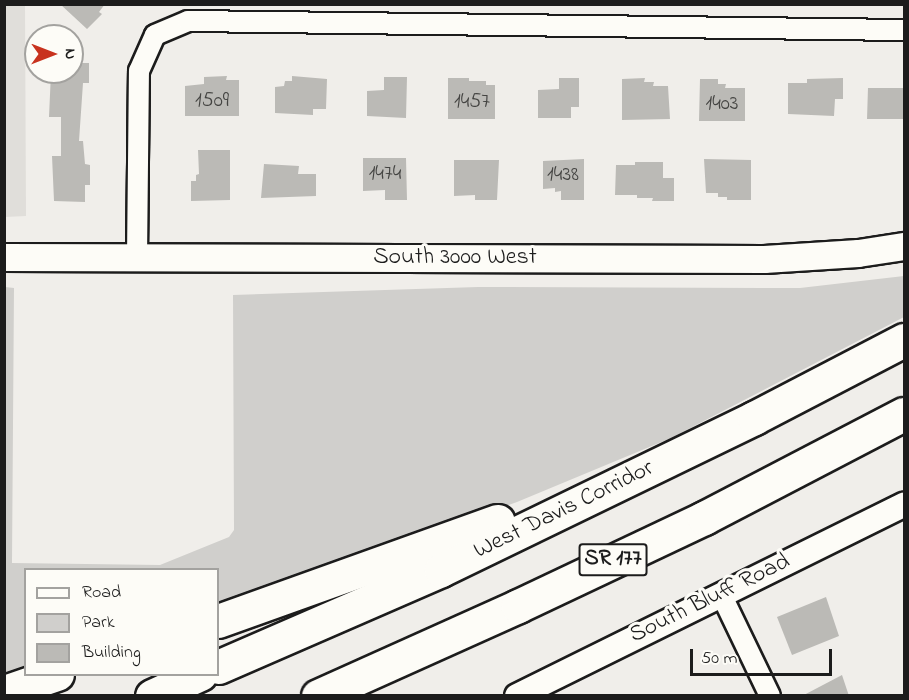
<!DOCTYPE html>
<html>
<head>
<meta charset="utf-8">
<style>
	body { margin:0 }
	#map { position:relative; width:909px; height:700px; overflow:hidden; background:#f0eeea; font-family:"Indie Flower",sans-serif }
	div>[style] { position:absolute }
	[style*='--x'] { left:calc(var(--x)*1px); top:calc(var(--y)*1px); width:calc(var(--w)*1px); rotate:calc(var(--a)*1deg) }
	.built>* { inset:0; background:#e0deda }
	.green>* { inset:0; background:#d0cfcc }
	.building>* { inset:0; background:#bbbab6 }
	.roads { filter:drop-shadow(2px 0 #1c1c1c) drop-shadow(-2px 0 #1c1c1c) drop-shadow(0 2px #1c1c1c) drop-shadow(0 -2px #1c1c1c) }
	.minor>* { height:20px; margin:-10px; padding:0 10px; transform-origin:10px; border-radius:10px; background:#fdfcf7 }
	.tertiary>* { height:24px; margin:-12px; padding:0 12px; transform-origin:12px; border-radius:12px; background:#fdfcf7 }
	.secondary>* { height:27px; margin:-13.5px; padding:0 13.5px; transform-origin:13.5px; border-radius:13.5px; background:#fdfcf7 }
	.motorway>* { height:33px; margin:-16.5px; padding:0 16.5px; transform-origin:16.5px; border-radius:16.5px; background:#fdfcf7 }
	span { translate:-50% -50%; white-space:nowrap; text-align:center; line-height:1.15; -webkit-text-stroke:6px #fdfcf7; paint-order:stroke }
	.number-label { font-size:21px; color:#444442 }
	.number-label span { -webkit-text-stroke-width:0 }
	.shield-label span { padding:2px 4px; background:#fdfcf7; border:2px solid; border-radius:4px; -webkit-text-stroke-width:0 }
	.shield-label { font-size:22px; color:#1c1c1c; font-weight:700 }
	.street-label { font-size:24px; color:#1c1c1c }
	.frame { position:absolute; inset:0; border:6px solid #1c1c1c; pointer-events:none }
	.legend { position:absolute; left:24px; top:568px; width:195px; height:108px; box-sizing:border-box; background:#fdfcf7; border:2px solid #a3a29f; margin:0; padding:8px 10px; list-style:none; font-size:18px; color:#1c1c1c }
	.legend li { display:flex; align-items:center; gap:12px; height:30px }
	.legend b { width:30px; border:2px solid #a3a29f }
	.north { position:absolute; left:24px; top:24px; width:60px; height:60px; box-sizing:border-box; background:#fdfcf7; border:2px solid #a3a29f; border-radius:50%; rotate:90deg; font-size:16px; font-weight:700; line-height:24px; text-align:center; color:#1c1c1c }
	.north::after { content:''; display:block; margin:auto; width:21px; height:27px; background:#c8321e; clip-path:polygon(50% 0,100% 100%,50% 72%,0 100%) }
	.scale { position:absolute; left:690px; top:649px; width:142px; height:27px; box-sizing:border-box; border:3px solid #1c1c1c; border-top:0; padding-left:8px; font-size:18px; line-height:21px; white-space:nowrap; color:#1c1c1c; -webkit-text-stroke:4px #fdfcf7; paint-order:stroke }
</style>
</head>
<body>
<div id="map">
	<div class="built">
		<div style="clip-path:polygon(4px 5px,25px 5px,26px 216px,5px 217px)"></div>
	</div>
	<div class="green">
		<div style="clip-path:polygon(904px 276px,904px 317px,671px 438px,517px 502px,218px 609px,218px 570px,26px 570px,25px 672px,5px 679px,5px 287px,14px 288px,12px 563px,160px 565px,229px 537px,234px 530px,233px 295px,478px 287px,800px 288px)"></div>
	</div>
	<div class="building">
		<div style="clip-path:polygon(60px 4px,105px 4px,99px 12px,102px 14px,87px 29px)"></div>
		<div style="clip-path:polygon(72px 63px,89px 63px,89px 83px,83px 83px,79px 141px,83px 141px,85px 164px,90px 165px,90px 185px,85px 185px,85px 202px,54px 201px,52px 156px,61px 156px,61px 117px,49px 117px,51px 72px,72px 72px)"></div>
		<div style="clip-path:polygon(227px 76px,226px 80px,239px 80px,239px 116px,185px 116px,185px 86px,204px 84px,204px 77px)"></div>
		<div style="clip-path:polygon(292px 76px,327px 79px,326px 109px,313px 109px,313px 115px,275px 113px,275px 87px,284px 86px,285px 81px,292px 81px)"></div>
		<div style="clip-path:polygon(384px 77px,407px 77px,406px 118px,367px 116px,367px 91px,384px 90px)"></div>
		<div style="clip-path:polygon(448px 78px,469px 78px,469px 81px,486px 81px,486px 85px,495px 85px,495px 119px,448px 119px)"></div>
		<div style="clip-path:polygon(559px 78px,579px 78px,579px 107px,571px 107px,571px 118px,538px 118px,538px 90px,559px 89px)"></div>
		<div style="clip-path:polygon(645px 78px,644px 82px,654px 82px,653px 86px,668px 86px,670px 119px,622px 120px,622px 79px)"></div>
		<div style="clip-path:polygon(843px 78px,843px 99px,835px 99px,834px 116px,788px 114px,788px 83px,807px 83px,807px 79px)"></div>
		<div style="clip-path:polygon(700px 79px,718px 79px,718px 84px,726px 84px,725px 88px,745px 88px,745px 121px,699px 121px)"></div>
		<div style="clip-path:polygon(868px 88px,904px 88px,904px 119px,867px 119px)"></div>
		<div style="clip-path:polygon(198px 150px,230px 150px,230px 200px,191px 201px,191px 181px,196px 181px,196px 175px,199px 174px)"></div>
		<div style="clip-path:polygon(363px 158px,406px 158px,407px 200px,385px 200px,385px 190px,363px 191px)"></div>
		<div style="clip-path:polygon(584px 159px,584px 200px,561px 200px,561px 191px,555px 192px,555px 188px,543px 189px,543px 161px)"></div>
		<div style="clip-path:polygon(704px 159px,751px 160px,751px 200px,727px 200px,727px 197px,718px 197px,718px 193px,706px 193px)"></div>
		<div style="clip-path:polygon(454px 160px,499px 160px,497px 200px,475px 200px,475px 195px,454px 196px)"></div>
		<div style="clip-path:polygon(635px 162px,663px 162px,663px 178px,674px 178px,674px 201px,652px 201px,653px 198px,637px 198px,637px 195px,615px 195px,616px 165px,635px 165px)"></div>
		<div style="clip-path:polygon(264px 164px,299px 166px,298px 174px,316px 174px,316px 196px,261px 198px)"></div>
		<div style="clip-path:polygon(826px 597px,839px 636px,792px 655px,777px 617px)"></div>
		<div style="clip-path:polygon(842px 675px,849px 696px,802px 696px)"></div>
	</div>
	<div class="roads">
		<div class="minor">
			<div style="--x:137;--y:258;--w:187;--a:-89.4"></div>
			<div style="--x:139;--y:71;--w:39;--a:-66"></div>
			<div style="--x:155;--y:35;--w:36;--a:-23"></div>
			<div style="--x:188;--y:21;--w:716;--a:0.72"></div>
			<div style="--x:721;--y:594;--w:113;--a:64.3"></div>
		</div>
		<div class="tertiary">
			<div style="--x:517;--y:696;--w:432;--a:-26.3"></div>
		</div>
		<div class="secondary">
			<div style="--x:4;--y:257;--w:760;--a:0.15"></div>
			<div style="--x:764;--y:259;--w:94;--a:-3.7"></div>
			<div style="--x:858;--y:253;--w:47;--a:-8.7"></div>
		</div>
		<div class="motorway">
			<div style="--x:218;--y:621;--w:297;--a:-19.7"></div>
			<div style="--x:218;--y:667;--w:243;--a:-23.5"></div>
			<div style="--x:441;--y:570;--w:348;--a:-25.9"></div>
			<div style="--x:754;--y:418;--w:169;--a:-27.5"></div>
			<div style="--x:4;--y:692;--w:56;--a:-18.8"></div>
			<div style="--x:152;--y:696;--w:53;--a:-24.6"></div>
			<div style="--x:318;--y:696;--w:219;--a:-24.2"></div>
			<div style="--x:518;--y:606;--w:206;--a:-25.3"></div>
			<div style="--x:704;--y:518;--w:225;--a:-27.5"></div>
		</div>
	</div>
	<div class="number-label">
		<span style="left:212px;top:101px">1509</span>
		<span style="left:472px;top:102px">1457</span>
		<span style="left:722px;top:104px">1403</span>
		<span style="left:385px;top:174px">1474</span>
		<span style="left:563px;top:175px">1438</span>
	</div>
	<div class="shield-label">
		<span style="left:613px;top:560px">SR 177</span>
	</div>
	<div class="street-label">
		<span style="left:455px;top:258px">South 3000 West</span>
		<span style="left:564px;top:510px;rotate:-26deg">West Davis Corridor</span>
		<span style="left:710px;top:599px;rotate:-26deg">South Bluff Road</span>
	</div>
	<div class="frame"></div>
	<ul class="legend">
	<li><b style="height:8px;background:#fdfcf7"></b>Road</li>
	<li><b style="height:16px;background:#d0cfcc"></b>Park</li>
	<li><b style="height:16px;background:#bbbab6"></b>Building</li>
	</ul>
	<div class="north">N</div>
	<div class="scale">50 m</div>
</div>
</body>
</html>
